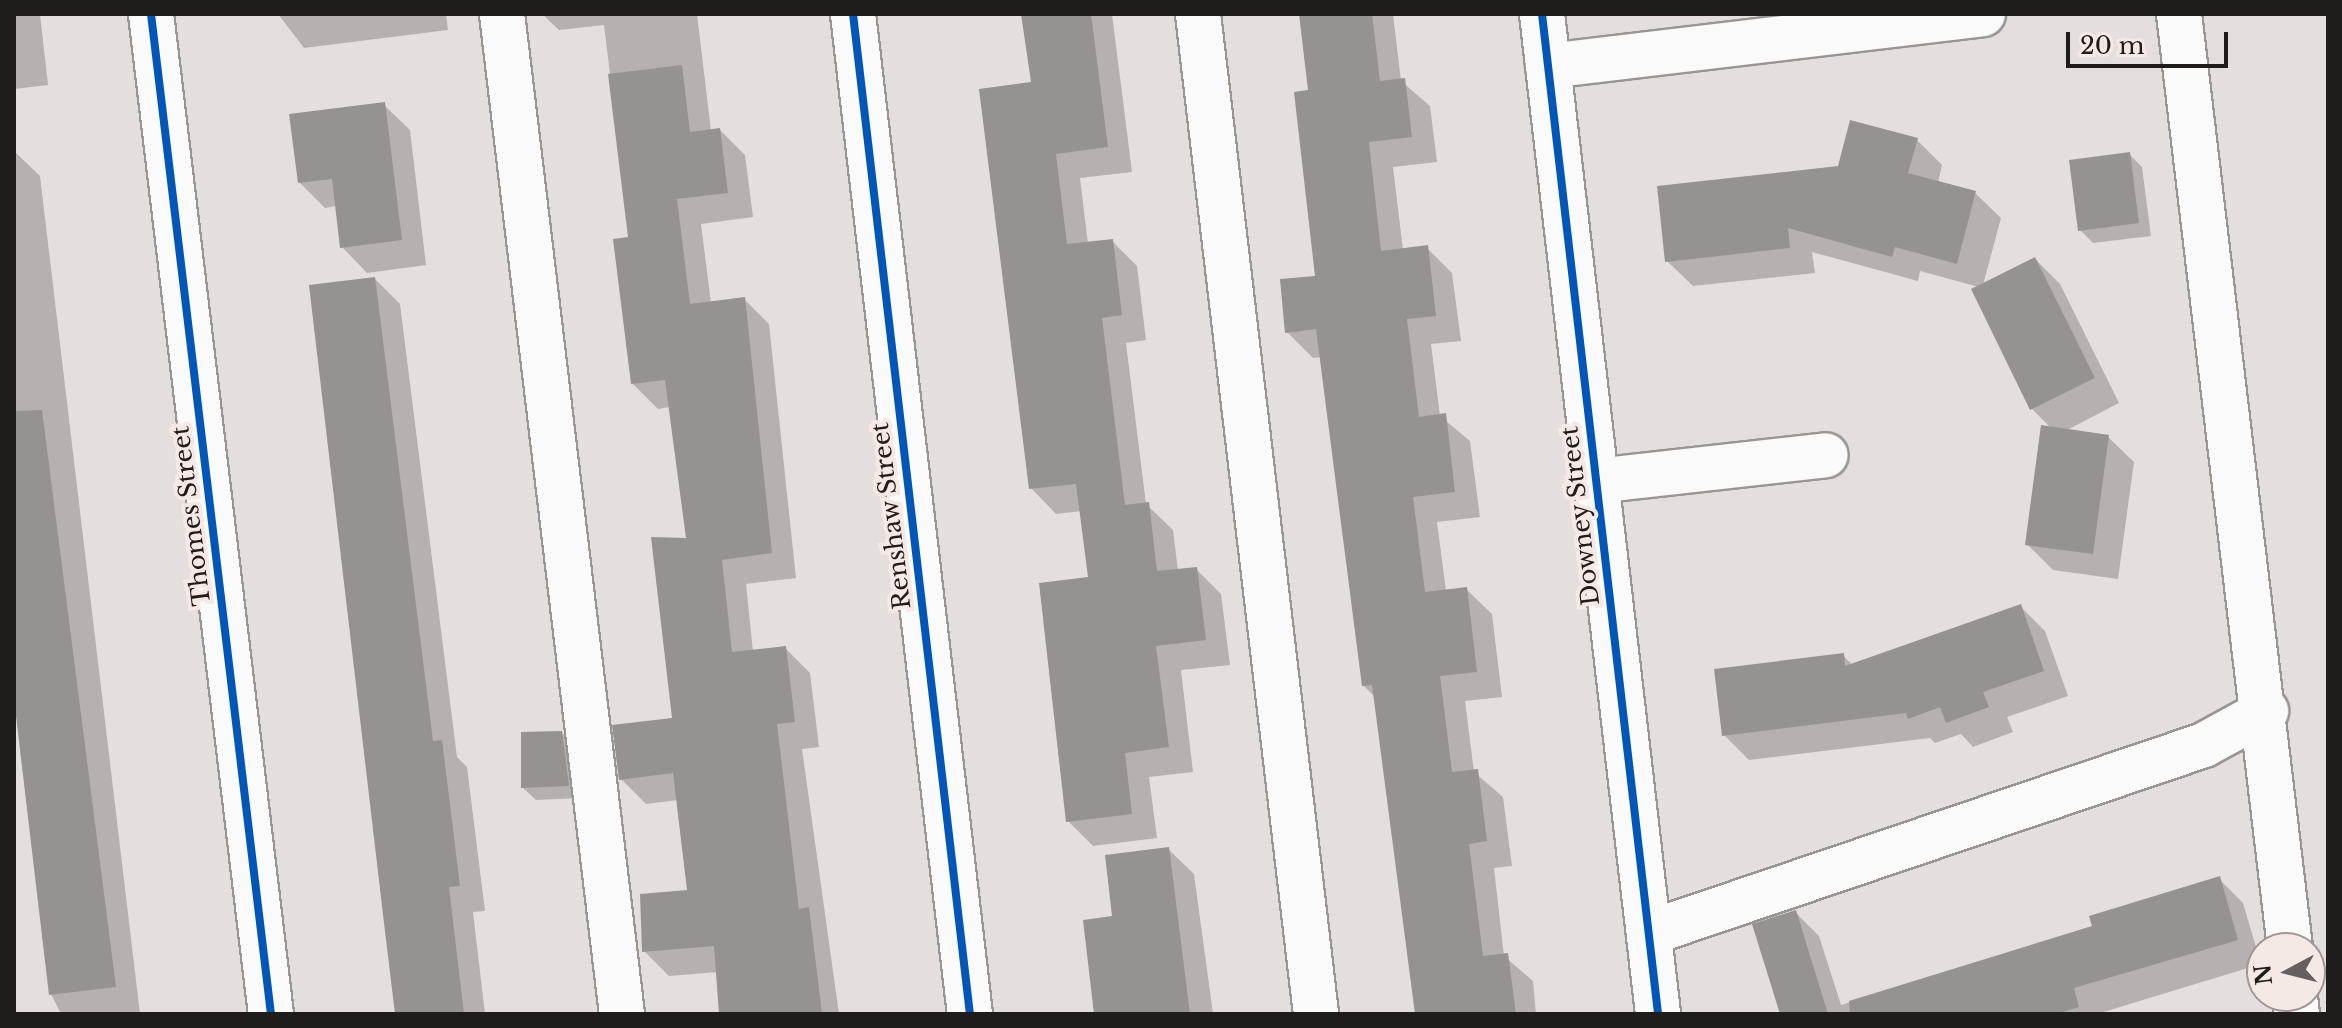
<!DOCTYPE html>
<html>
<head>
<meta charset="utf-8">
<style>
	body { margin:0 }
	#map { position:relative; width:2342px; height:1028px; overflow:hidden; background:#e4dedc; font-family:"Libre Baskerville",serif }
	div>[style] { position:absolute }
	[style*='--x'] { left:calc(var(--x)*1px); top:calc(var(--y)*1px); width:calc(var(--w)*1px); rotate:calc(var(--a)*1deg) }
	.shadow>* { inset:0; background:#0003 }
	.building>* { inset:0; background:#969290 }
	.roads { filter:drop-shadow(2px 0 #999593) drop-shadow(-2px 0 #999593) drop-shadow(0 2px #999593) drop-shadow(0 -2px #999593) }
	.minor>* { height:44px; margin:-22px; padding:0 22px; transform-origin:22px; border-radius:22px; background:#fbfafa }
	.cycleway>* { height:8px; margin:-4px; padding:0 4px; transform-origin:4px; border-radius:4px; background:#0057b8 }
	span { translate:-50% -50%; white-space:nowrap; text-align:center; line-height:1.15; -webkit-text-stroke:8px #f5e9e6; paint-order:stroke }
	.street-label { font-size:24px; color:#201c1b }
	.frame { position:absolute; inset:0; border:16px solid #201c1b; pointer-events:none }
	.north { position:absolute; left:2246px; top:932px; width:80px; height:80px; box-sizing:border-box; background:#f5e9e6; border:2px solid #a09795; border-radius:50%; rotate:263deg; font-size:22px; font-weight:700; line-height:32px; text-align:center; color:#201c1b }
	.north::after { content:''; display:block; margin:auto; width:28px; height:36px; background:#65605f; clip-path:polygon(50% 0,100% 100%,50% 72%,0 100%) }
	.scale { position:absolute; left:2066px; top:32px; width:162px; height:36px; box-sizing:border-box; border:4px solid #201c1b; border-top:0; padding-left:10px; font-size:24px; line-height:28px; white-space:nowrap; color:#201c1b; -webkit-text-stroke:6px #f5e9e6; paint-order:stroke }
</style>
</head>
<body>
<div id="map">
	<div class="shadow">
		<div style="clip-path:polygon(14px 14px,40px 14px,48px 85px,14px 89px)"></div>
		<div style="clip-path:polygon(278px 14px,446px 14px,448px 30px,304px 48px)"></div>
		<div style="clip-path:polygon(542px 14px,697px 14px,711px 131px,720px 130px,745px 155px,753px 217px,701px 224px,711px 303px,744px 299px,769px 324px,796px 578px,746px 584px,753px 652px,785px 648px,810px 673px,819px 747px,802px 749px,839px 1014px,721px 1014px,718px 972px,669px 976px,644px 951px,690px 892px,678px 800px,646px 804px,621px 779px,674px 719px,688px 540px,670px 407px,658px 409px,633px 384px,630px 239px,604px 25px,559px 30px)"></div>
		<div style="clip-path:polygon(1023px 14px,1112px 14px,1132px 172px,1080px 178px,1088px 244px,1112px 241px,1137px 266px,1146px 340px,1126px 343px,1146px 504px,1173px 530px,1178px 571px,1196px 569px,1221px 594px,1230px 665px,1181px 670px,1193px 772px,1149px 777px,1157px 838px,1093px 846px,1068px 821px,1090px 579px,1082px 511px,1056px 514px,1031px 488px,1033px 83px)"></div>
		<div style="clip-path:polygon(1309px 14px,1393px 14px,1401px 81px,1430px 106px,1437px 162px,1393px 167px,1403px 250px,1427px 248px,1452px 273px,1461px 341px,1431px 344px,1440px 416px,1470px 441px,1480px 517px,1437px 522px,1446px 591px,1466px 589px,1492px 614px,1502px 697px,1465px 701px,1474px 772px,1503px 797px,1512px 866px,1494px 868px,1504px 956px,1533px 981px,1536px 1014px,1417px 1014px,1376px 698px,1363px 685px,1321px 357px,1313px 358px,1287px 332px,1317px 278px)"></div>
		<div style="clip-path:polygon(384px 105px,410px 130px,426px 265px,367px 273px,342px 247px,337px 206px,325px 208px,299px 182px)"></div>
		<div style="clip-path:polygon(1917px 140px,1942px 165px,1938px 183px,1975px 193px,2001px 218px,1983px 285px,2035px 259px,2060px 284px,2119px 403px,2065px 431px,2108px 437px,2134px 462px,2118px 579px,2053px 570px,2027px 544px,2052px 429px,2032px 409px,1974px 289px,1979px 287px,1920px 271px,1918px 281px,1812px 252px,1815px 273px,1693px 286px,1667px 261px,1839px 167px)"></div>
		<div style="clip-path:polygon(14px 151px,40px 176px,140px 1014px,61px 1014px,51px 994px,14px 684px)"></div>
		<div style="clip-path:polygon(2129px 154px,2142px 167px,2151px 236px,2093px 243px,2080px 230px)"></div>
		<div style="clip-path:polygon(375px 279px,400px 304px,457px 757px,467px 767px,485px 911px,473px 912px,485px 1014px,398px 1014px)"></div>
		<div style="clip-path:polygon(2020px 606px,2045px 631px,2068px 696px,2007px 717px,2013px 732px,1973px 747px,1961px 734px,1935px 743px,1930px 738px,1749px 760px,1724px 735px,1843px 656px,1853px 665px)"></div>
		<div style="clip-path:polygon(562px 733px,575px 746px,581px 798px,536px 800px,523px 788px)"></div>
		<div style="clip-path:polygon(1168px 849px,1194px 874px,1213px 1014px,1125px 1014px,1114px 918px)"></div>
		<div style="clip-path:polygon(2219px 879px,2243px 903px,2261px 964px,2097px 1014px,1782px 1014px,1795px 912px,1819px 936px,1841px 1005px,2094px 927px)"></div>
	</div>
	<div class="building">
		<div style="clip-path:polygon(1021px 14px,1091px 14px,1108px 147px,1056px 154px,1067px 244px,1113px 239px,1122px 315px,1102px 318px,1125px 505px,1149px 502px,1157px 571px,1197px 567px,1206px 640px,1156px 646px,1169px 747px,1125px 753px,1132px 814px,1066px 822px,1039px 583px,1088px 577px,1076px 484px,1029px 489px,979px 89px,1031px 82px)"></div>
		<div style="clip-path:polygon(1299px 14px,1372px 14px,1380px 81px,1405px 78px,1412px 137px,1369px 142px,1381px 251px,1428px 245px,1436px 316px,1407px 319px,1419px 417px,1446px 413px,1455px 492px,1413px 497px,1425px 592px,1467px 587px,1477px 672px,1440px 676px,1452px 772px,1478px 769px,1487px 841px,1469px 844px,1483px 956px,1508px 953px,1516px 1014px,1415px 1014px,1372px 685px,1362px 686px,1316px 329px,1285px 333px,1280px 279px,1315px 276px,1294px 92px,1308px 90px)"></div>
		<div style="clip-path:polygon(682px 65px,690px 132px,720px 128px,728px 193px,677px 199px,690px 304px,745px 297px,772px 553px,722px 560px,732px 652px,786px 646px,795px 722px,777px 724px,799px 909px,809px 907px,822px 1014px,719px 1014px,714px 946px,642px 952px,640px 894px,687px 890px,673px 773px,619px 780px,612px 725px,672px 718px,651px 537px,686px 538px,665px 380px,631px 384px,613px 239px,628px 237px,608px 74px)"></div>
		<div style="clip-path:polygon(385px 102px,402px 240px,340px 248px,332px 179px,298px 183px,289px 114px)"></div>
		<div style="clip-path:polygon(1850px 120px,1918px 138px,1908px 173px,1976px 191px,1957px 264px,1895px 247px,1892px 257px,1788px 228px,1790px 248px,1665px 262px,1657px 186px,1838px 166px)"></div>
		<div style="clip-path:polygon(2130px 152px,2139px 223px,2078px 231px,2069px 160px)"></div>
		<div style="clip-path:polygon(2035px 257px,2095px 378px,2030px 410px,1971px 289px)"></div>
		<div style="clip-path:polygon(375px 277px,433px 741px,442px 740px,460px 886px,449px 887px,464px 1014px,395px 1014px,384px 923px,309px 285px)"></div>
		<div style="clip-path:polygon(42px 410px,116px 987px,49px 995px,14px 699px,14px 411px)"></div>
		<div style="clip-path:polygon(2041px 425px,2109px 435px,2093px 554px,2025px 545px)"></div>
		<div style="clip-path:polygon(2021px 604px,2044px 671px,1983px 692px,1989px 707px,1946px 723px,1940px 707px,1908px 719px,1906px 713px,1722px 736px,1714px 669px,1844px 653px,1845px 666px)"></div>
		<div style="clip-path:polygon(562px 731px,569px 786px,521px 788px,521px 732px)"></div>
		<div style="clip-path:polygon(1169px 847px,1190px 1014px,1094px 1014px,1083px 920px,1112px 916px,1105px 855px)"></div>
		<div style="clip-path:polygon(2220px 876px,2238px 940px,2074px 988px,2079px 1007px,2056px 1014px,1850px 1014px,1849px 1001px,2092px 926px,2089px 916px)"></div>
		<div style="clip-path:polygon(1796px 910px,1828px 1014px,1780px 1014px,1752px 924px)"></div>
	</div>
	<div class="roads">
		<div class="minor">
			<div style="--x:151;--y:14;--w:1007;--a:83.16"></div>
			<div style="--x:502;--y:14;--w:1007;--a:83.16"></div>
			<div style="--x:853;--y:14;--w:1007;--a:83.33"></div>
			<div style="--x:1198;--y:14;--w:1007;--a:83.27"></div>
			<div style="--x:1542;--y:14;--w:1007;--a:83.38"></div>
			<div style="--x:2179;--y:14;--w:941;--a:83.22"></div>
			<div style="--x:1548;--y:66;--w:438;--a:-6.8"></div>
			<div style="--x:1596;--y:481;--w:231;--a:-6.4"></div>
			<div style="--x:1649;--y:933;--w:586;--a:-18.71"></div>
			<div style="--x:2204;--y:745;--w:71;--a:-28.7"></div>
			<div style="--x:2295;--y:996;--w:18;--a:84"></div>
		</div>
	</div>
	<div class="cycleway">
		<div style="--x:151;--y:14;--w:1007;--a:83.16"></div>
		<div style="--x:853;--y:14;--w:1007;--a:83.33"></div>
		<div style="--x:1542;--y:14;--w:1007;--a:83.38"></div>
	</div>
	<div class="street-label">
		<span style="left:191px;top:516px;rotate:-97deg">Thomes Street</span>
		<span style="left:891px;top:516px;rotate:-97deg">Renshaw Street</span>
		<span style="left:1580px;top:516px;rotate:-97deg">Downey Street</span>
	</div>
	<div class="frame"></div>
	<div class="north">N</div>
	<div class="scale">20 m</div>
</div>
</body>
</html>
